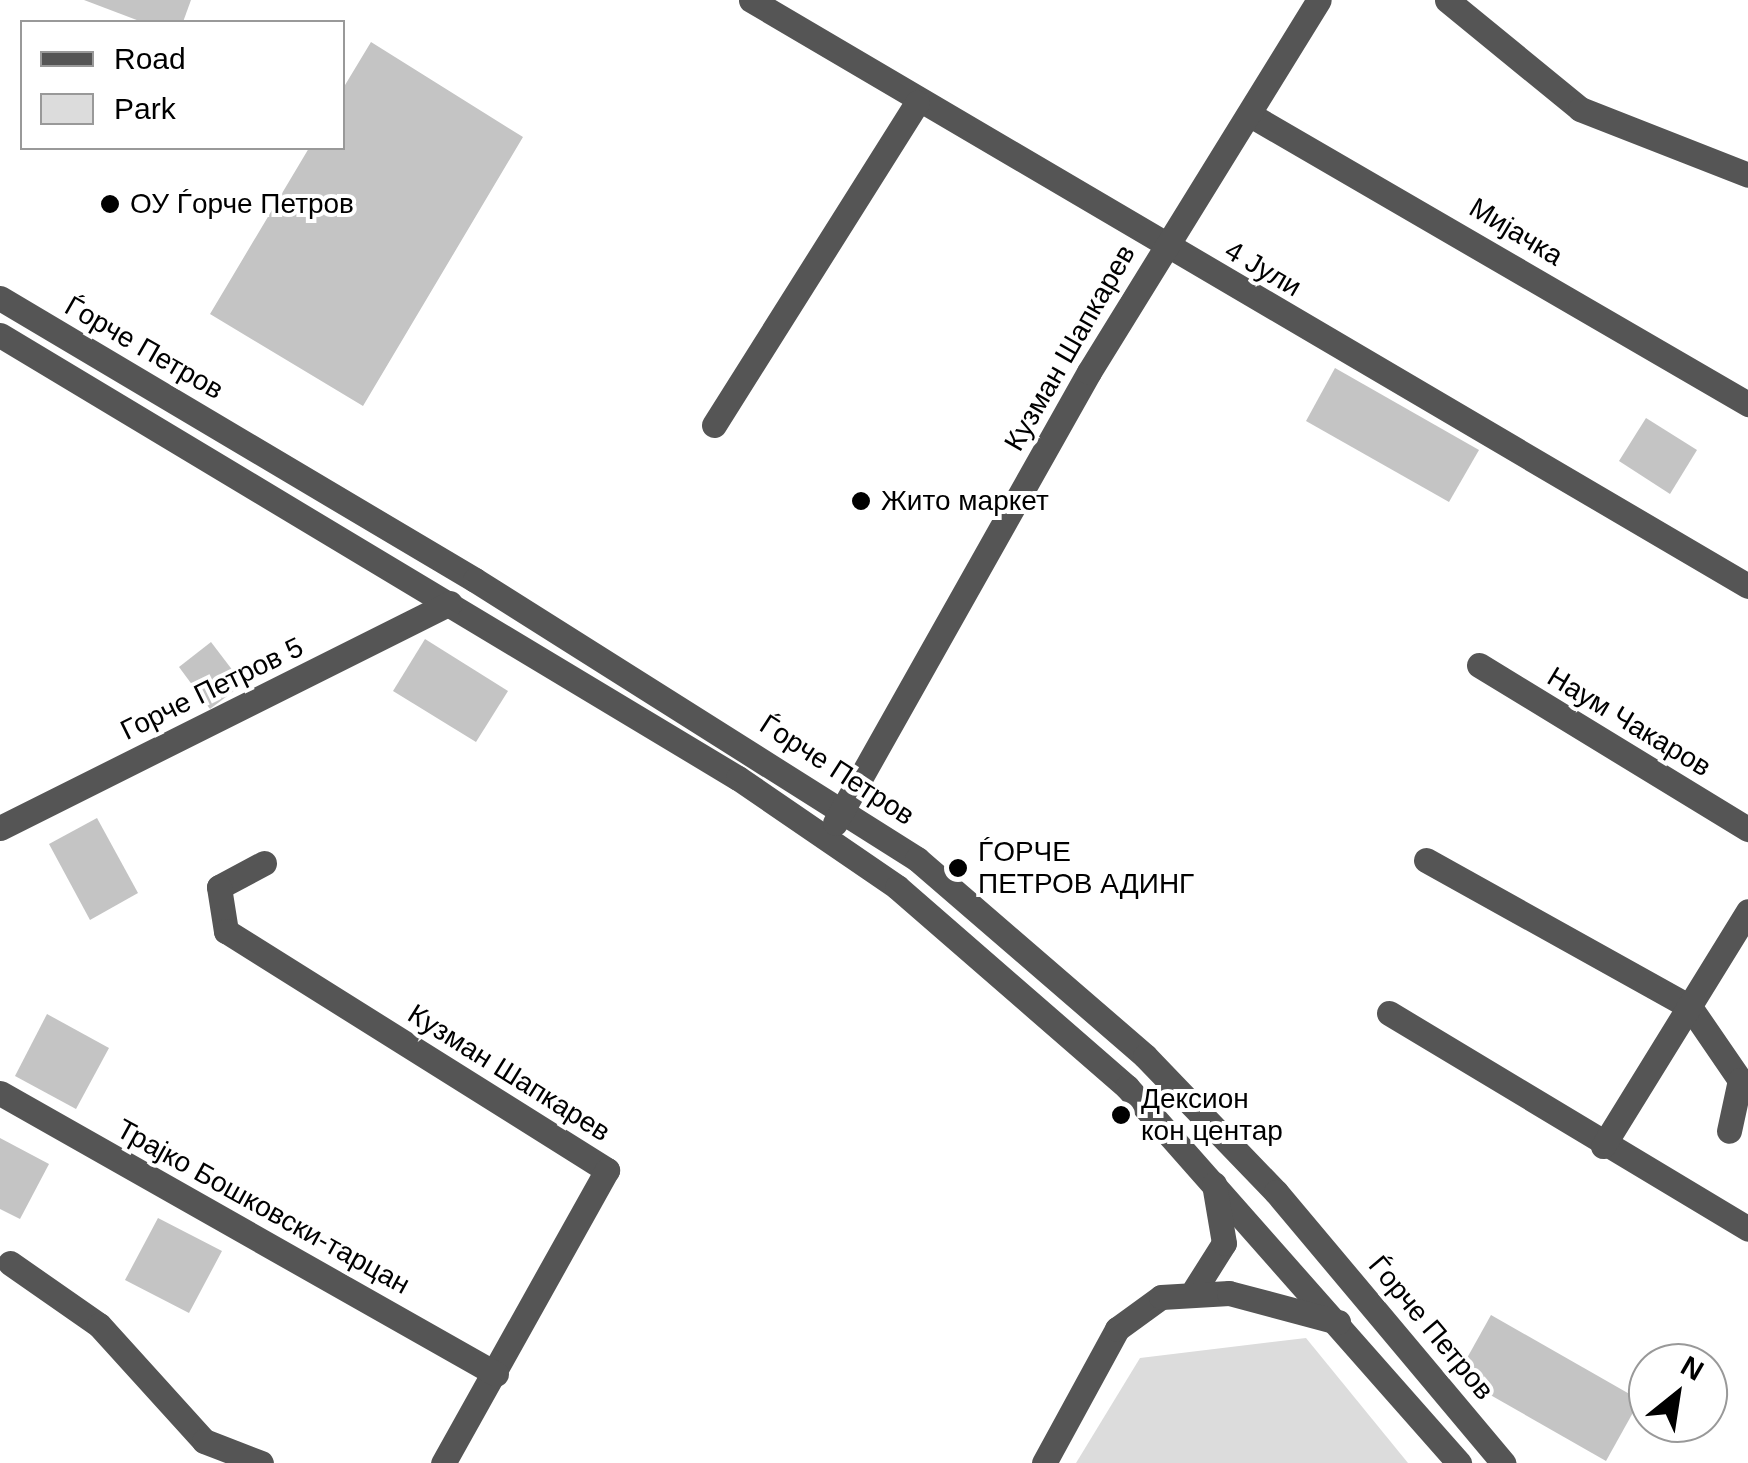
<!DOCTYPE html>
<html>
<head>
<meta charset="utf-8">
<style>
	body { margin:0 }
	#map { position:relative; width:1748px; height:1463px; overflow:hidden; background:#fff; font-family:Helvetica,sans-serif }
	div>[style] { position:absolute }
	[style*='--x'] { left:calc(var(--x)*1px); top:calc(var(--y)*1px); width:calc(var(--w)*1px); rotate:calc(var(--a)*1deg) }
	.green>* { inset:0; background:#dcdcdc }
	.building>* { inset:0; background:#c4c4c4 }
	.minor>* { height:25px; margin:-12.5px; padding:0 12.5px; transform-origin:12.5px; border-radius:12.5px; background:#555 }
	.dots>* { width:28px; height:28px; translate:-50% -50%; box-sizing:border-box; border:5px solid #fff; border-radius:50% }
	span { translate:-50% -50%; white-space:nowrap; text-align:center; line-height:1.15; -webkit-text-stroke:8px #fff; paint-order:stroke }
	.poi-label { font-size:28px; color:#000 }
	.left { translate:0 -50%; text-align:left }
	.street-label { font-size:28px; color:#000 }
	.legend { position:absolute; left:20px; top:20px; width:325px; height:130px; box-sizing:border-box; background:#fff; border:2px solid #999; margin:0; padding:12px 18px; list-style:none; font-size:30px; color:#000 }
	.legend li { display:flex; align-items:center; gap:20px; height:50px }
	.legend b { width:50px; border:2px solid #999 }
	.north { position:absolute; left:1628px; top:1343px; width:100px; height:100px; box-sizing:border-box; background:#fff; border:2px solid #999; border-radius:50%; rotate:30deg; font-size:28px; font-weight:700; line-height:40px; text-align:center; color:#000 }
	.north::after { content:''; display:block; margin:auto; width:35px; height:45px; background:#000; clip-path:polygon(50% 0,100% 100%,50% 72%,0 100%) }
</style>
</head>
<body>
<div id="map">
	<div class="green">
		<div style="clip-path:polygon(1306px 1338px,1408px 1463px,1076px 1463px,1140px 1358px)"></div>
	</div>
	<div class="building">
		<div style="clip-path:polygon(84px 0,191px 0,183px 22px,142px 22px)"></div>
		<div style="clip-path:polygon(371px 42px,523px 137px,363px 406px,210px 314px,309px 148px,342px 148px,342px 90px)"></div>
		<div style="clip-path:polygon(1335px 368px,1479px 450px,1449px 502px,1306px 421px)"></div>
		<div style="clip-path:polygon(1646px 418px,1697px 450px,1670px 494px,1619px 461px)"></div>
		<div style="clip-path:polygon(425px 639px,508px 691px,476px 742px,393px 691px)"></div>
		<div style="clip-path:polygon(211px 642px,243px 684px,210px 709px,179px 667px)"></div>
		<div style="clip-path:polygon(97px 818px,138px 893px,90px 920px,49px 844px)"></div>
		<div style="clip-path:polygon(47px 1014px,109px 1048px,76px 1109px,15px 1076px)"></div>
		<div style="clip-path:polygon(0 1138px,49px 1164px,20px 1219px,0 1209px)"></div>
		<div style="clip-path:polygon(158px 1218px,222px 1251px,189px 1313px,125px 1280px)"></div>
		<div style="clip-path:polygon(1491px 1315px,1640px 1400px,1606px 1461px,1457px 1376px)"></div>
	</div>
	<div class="minor">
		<div style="--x:751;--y:0;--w:1156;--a:30.45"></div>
		<div style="--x:1447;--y:0;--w:172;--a:39.3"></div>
		<div style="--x:1580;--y:109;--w:180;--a:21.4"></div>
		<div style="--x:1252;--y:116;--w:574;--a:30.14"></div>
		<div style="--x:0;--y:298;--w:552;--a:30.7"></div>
		<div style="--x:475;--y:580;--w:523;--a:32.26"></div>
		<div style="--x:917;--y:859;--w:301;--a:40.8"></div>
		<div style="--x:1145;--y:1056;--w:189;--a:46.1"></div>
		<div style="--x:1276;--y:1192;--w:354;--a:50"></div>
		<div style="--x:0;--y:335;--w:861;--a:30.98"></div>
		<div style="--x:738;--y:778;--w:193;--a:34.4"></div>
		<div style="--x:897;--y:887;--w:305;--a:41"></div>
		<div style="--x:1127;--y:1087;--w:502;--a:48.56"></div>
		<div style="--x:714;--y:425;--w:381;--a:-57.8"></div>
		<div style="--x:1479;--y:665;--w:315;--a:31.4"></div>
		<div style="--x:835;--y:823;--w:518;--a:-60.61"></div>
		<div style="--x:1089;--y:372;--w:437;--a:-58.3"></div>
		<div style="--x:0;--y:828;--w:503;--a:-26.57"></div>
		<div style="--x:1426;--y:860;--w:302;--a:29.1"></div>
		<div style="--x:1690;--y:1007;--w:88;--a:55.6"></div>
		<div style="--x:1740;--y:1080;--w:52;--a:102.2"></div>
		<div style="--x:264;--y:863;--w:51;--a:151.9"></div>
		<div style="--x:219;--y:887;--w:45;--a:81"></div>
		<div style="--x:226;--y:931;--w:450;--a:32.1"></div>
		<div style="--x:607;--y:1170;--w:336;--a:119.2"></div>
		<div style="--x:1389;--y:1013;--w:419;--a:31"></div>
		<div style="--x:0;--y:1093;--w:570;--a:29.53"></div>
		<div style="--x:1603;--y:1146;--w:276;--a:-58.3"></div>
		<div style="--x:10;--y:1263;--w:108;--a:34.9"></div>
		<div style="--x:99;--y:1325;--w:156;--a:47.8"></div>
		<div style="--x:204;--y:1441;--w:61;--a:21.1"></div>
		<div style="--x:1195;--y:1289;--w:54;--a:-57.8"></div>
		<div style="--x:1224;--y:1243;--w:60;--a:-99.6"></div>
		<div style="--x:1044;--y:1463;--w:153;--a:-61.4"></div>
		<div style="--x:1117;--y:1329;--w:54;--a:-36"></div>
		<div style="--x:1161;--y:1297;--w:68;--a:-3.4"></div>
		<div style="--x:1229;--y:1293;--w:113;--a:14.9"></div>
	</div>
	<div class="dots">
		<div style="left:110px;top:204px;background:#000"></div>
		<div style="left:861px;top:501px;background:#000"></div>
		<div style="left:958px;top:868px;background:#000"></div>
		<div style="left:1121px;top:1115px;background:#000"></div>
	</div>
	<div class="poi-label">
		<span class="left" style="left:130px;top:204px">ОУ Ѓорче Петров</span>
		<span class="left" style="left:881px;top:501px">Жито маркет</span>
		<span class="left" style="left:978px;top:868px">ЃОРЧЕ<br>ПЕТРОВ АДИНГ</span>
		<span class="left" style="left:1141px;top:1115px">Дексион<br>кон центар</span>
	</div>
	<div class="street-label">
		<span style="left:1516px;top:232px;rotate:31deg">Мијачка</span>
		<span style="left:1263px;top:269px;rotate:30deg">4 Јули</span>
		<span style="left:144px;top:348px;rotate:30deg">Ѓорче Петров</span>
		<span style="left:1070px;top:348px;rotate:-60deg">Кузман Шапкарев</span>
		<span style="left:212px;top:689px;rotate:-26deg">Горче Петров 5</span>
		<span style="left:1629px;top:722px;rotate:31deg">Наум Чакаров</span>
		<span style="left:837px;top:770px;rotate:33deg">Ѓорче Петров</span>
		<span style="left:509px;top:1073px;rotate:32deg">Кузман Шапкарев</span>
		<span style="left:263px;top:1207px;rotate:29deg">Трајко Бошковски-тарцан</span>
		<span style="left:1431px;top:1328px;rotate:50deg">Ѓорче Петров</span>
	</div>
	<ul class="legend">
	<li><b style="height:12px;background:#555"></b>Road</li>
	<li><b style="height:28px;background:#dcdcdc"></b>Park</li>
	</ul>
	<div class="north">N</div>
</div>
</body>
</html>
